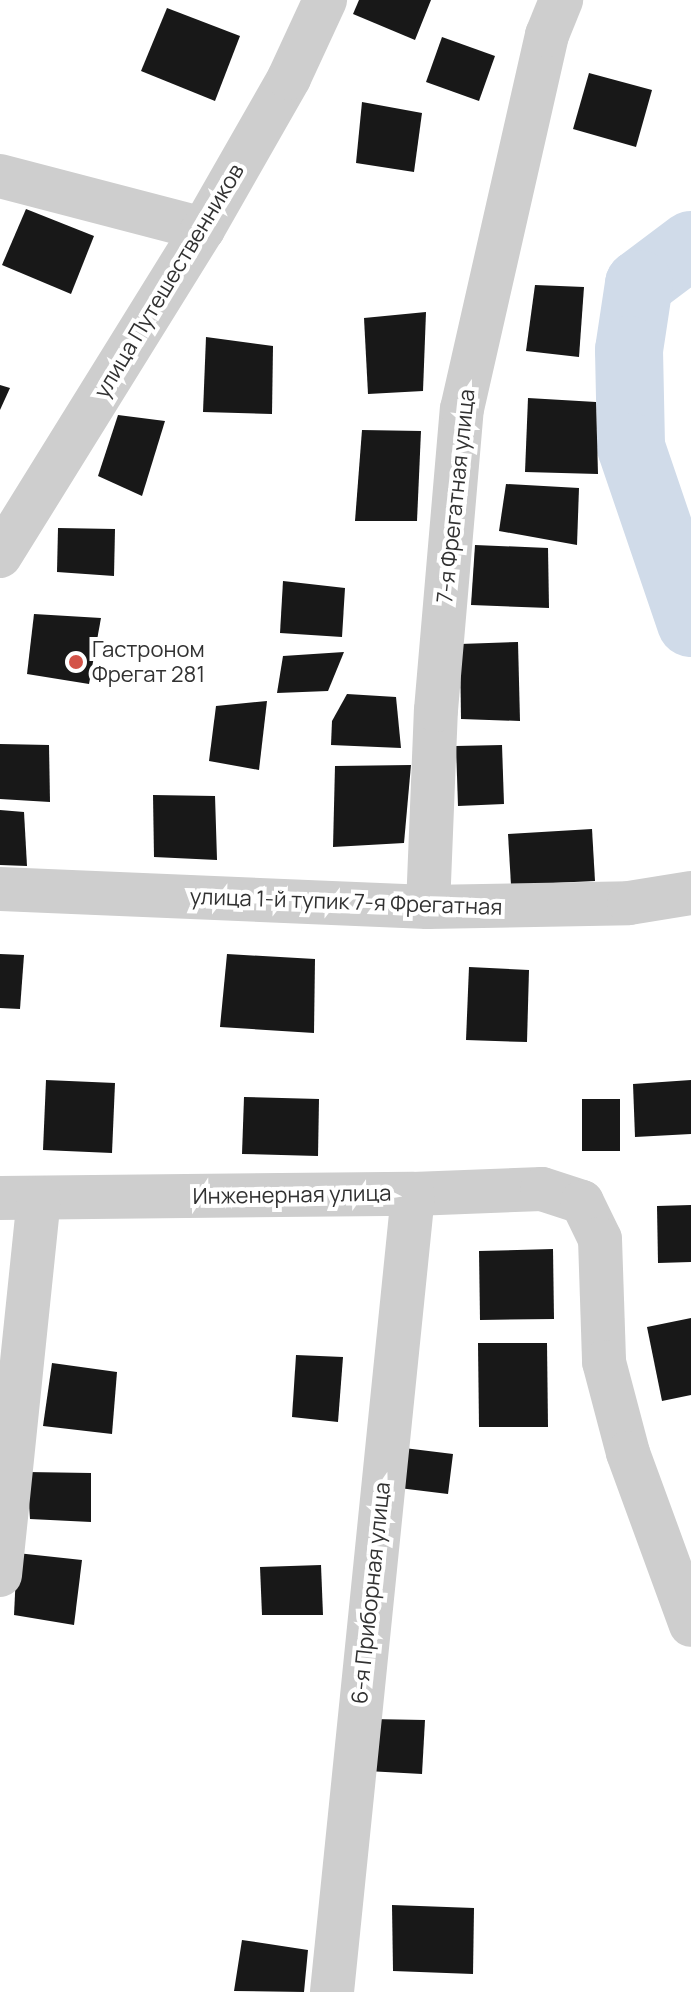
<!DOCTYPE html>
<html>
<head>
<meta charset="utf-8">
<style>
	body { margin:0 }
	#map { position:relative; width:691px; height:1992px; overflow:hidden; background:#fff; font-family:Manrope,sans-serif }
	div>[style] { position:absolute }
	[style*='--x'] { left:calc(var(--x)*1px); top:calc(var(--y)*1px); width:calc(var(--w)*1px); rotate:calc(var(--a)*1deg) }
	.river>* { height:68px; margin:-34px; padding:0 34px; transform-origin:34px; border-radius:34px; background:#d0dbe9 }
	.building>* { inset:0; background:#181818 }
	.minor>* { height:44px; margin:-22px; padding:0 22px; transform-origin:22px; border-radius:22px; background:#cecece }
	.dots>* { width:22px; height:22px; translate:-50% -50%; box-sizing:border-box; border:4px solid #fff; border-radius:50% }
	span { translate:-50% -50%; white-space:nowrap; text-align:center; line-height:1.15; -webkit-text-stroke:8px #fff; paint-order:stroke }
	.street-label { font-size:22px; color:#313131 }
	.poi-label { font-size:22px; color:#313131 }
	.left { translate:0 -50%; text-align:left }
</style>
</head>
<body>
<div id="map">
	<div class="river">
		<div style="--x:691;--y:245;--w:65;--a:143.1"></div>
		<div style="--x:639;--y:284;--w:67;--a:98.6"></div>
		<div style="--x:629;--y:350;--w:97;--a:88.8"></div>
		<div style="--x:631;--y:447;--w:186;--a:71.2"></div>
	</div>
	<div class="building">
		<div style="clip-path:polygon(359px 0,431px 0,415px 40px,353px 14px)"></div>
		<div style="clip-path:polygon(167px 8px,240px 36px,215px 101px,141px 71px)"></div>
		<div style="clip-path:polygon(442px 37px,495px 56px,479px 101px,426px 82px)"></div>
		<div style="clip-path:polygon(589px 73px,652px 90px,636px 147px,573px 129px)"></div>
		<div style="clip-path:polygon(362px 102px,422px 113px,414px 172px,356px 163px)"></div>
		<div style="clip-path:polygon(26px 209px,94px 236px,71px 294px,2px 265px)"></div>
		<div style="clip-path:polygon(535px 285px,584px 287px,579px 357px,526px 351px)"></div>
		<div style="clip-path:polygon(426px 312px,423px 391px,368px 394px,364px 318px)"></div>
		<div style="clip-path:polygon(206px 337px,273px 346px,272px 414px,203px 412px)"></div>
		<div style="clip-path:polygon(0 385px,10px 388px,0 410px)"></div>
		<div style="clip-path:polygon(528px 398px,596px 402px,598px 474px,525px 472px)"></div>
		<div style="clip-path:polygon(118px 415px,165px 421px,142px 496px,98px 476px)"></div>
		<div style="clip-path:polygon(362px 430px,421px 431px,417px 521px,355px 521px)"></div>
		<div style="clip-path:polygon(506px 484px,579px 488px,577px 545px,499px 531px)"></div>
		<div style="clip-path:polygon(58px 528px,115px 529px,114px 576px,57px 572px)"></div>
		<div style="clip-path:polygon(475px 545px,548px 548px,549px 608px,471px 605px)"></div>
		<div style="clip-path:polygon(283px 581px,345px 588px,342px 637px,280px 633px)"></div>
		<div style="clip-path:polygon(34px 614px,101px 618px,89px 684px,27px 674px)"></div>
		<div style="clip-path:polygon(518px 642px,520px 721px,461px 719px,460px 644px)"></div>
		<div style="clip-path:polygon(344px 652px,328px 691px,277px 693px,283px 656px)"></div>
		<div style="clip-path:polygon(347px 694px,396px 697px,401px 748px,331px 745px,332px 721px)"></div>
		<div style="clip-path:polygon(267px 701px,259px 770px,209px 761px,216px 706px)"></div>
		<div style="clip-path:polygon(0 744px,49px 745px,50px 802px,0 799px)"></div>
		<div style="clip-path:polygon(502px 745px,504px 804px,458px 806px,456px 746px)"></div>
		<div style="clip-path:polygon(411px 765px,404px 843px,333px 847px,335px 766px)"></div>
		<div style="clip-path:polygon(153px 795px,215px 796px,217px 860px,154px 857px)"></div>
		<div style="clip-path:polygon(0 810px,24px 812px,27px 866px,0 865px)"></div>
		<div style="clip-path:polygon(592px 829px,595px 881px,511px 885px,508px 834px)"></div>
		<div style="clip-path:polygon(0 954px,24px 955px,20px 1009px,0 1008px)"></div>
		<div style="clip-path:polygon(227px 954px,315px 959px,314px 1033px,220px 1027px)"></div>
		<div style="clip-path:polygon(469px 967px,529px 970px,527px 1042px,466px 1040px)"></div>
		<div style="clip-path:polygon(46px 1080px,115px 1083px,112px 1153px,43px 1150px)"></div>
		<div style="clip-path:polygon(691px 1080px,691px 1134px,635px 1137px,633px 1084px)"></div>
		<div style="clip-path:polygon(244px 1097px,319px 1099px,318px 1156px,242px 1154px)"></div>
		<div style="clip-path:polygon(582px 1099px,620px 1099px,620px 1151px,582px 1151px)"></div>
		<div style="clip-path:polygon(691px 1205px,691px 1262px,658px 1263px,657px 1206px)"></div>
		<div style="clip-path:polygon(553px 1249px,554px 1319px,480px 1320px,479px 1251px)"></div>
		<div style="clip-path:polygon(691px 1318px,691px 1395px,662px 1401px,647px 1327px)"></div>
		<div style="clip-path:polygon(478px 1343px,547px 1343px,548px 1427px,479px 1427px)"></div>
		<div style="clip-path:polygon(296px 1355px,343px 1357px,338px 1422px,292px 1417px)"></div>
		<div style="clip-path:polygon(52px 1363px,117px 1372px,112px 1434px,43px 1426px)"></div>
		<div style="clip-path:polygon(404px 1448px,453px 1454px,448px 1494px,399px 1488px)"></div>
		<div style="clip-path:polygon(27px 1472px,91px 1473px,91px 1522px,30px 1519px)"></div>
		<div style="clip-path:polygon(17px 1553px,82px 1560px,74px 1625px,14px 1615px)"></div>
		<div style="clip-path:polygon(321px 1565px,323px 1615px,262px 1615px,260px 1567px)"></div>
		<div style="clip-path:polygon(370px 1719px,425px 1720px,422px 1774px,367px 1771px)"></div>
		<div style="clip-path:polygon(392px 1905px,474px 1908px,473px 1974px,393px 1971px)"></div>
		<div style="clip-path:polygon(242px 1940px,308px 1950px,304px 1992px,234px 1991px)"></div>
	</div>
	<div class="minor">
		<div style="--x:0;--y:176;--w:210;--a:14.6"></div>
		<div style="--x:0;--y:556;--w:385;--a:-58.2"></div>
		<div style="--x:203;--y:229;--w:174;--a:-60.3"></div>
		<div style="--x:289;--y:78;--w:86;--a:-65.2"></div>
		<div style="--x:0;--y:889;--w:428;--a:2.4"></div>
		<div style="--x:428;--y:907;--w:201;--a:-1.1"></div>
		<div style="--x:629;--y:903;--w:63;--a:-9.2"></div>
		<div style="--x:428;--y:907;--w:197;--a:-87.7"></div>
		<div style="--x:436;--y:710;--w:302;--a:-85.1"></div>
		<div style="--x:462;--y:409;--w:384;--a:-77.2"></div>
		<div style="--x:547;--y:35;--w:38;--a:-68"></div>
		<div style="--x:0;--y:1198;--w:413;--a:-0.6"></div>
		<div style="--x:413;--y:1194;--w:129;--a:-2.2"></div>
		<div style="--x:542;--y:1189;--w:42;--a:18"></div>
		<div style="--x:582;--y:1202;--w:41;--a:64.1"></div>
		<div style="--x:600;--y:1239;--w:123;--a:88.1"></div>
		<div style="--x:604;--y:1362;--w:94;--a:75.2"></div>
		<div style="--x:628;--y:1453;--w:183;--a:69.9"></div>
		<div style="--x:0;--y:1575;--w:379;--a:-84.1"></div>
		<div style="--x:332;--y:1992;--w:802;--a:-84.2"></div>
	</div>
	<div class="dots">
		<div style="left:76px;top:662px;background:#d35348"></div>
	</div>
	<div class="street-label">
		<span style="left:169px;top:281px;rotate:-59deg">улица Путешественников</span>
		<span style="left:456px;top:496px;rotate:-84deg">7-я Фрегатная улица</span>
		<span style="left:346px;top:902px;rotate:2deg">улица 1-й тупик 7-я Фрегатная</span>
		<span style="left:292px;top:1195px;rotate:-1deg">Инженерная улица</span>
		<span style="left:371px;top:1593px;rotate:-84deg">6-я Приборная улица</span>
	</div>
	<div class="poi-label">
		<span class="left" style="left:92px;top:662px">Гастроном<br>Фрегат 281</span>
	</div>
</div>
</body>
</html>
